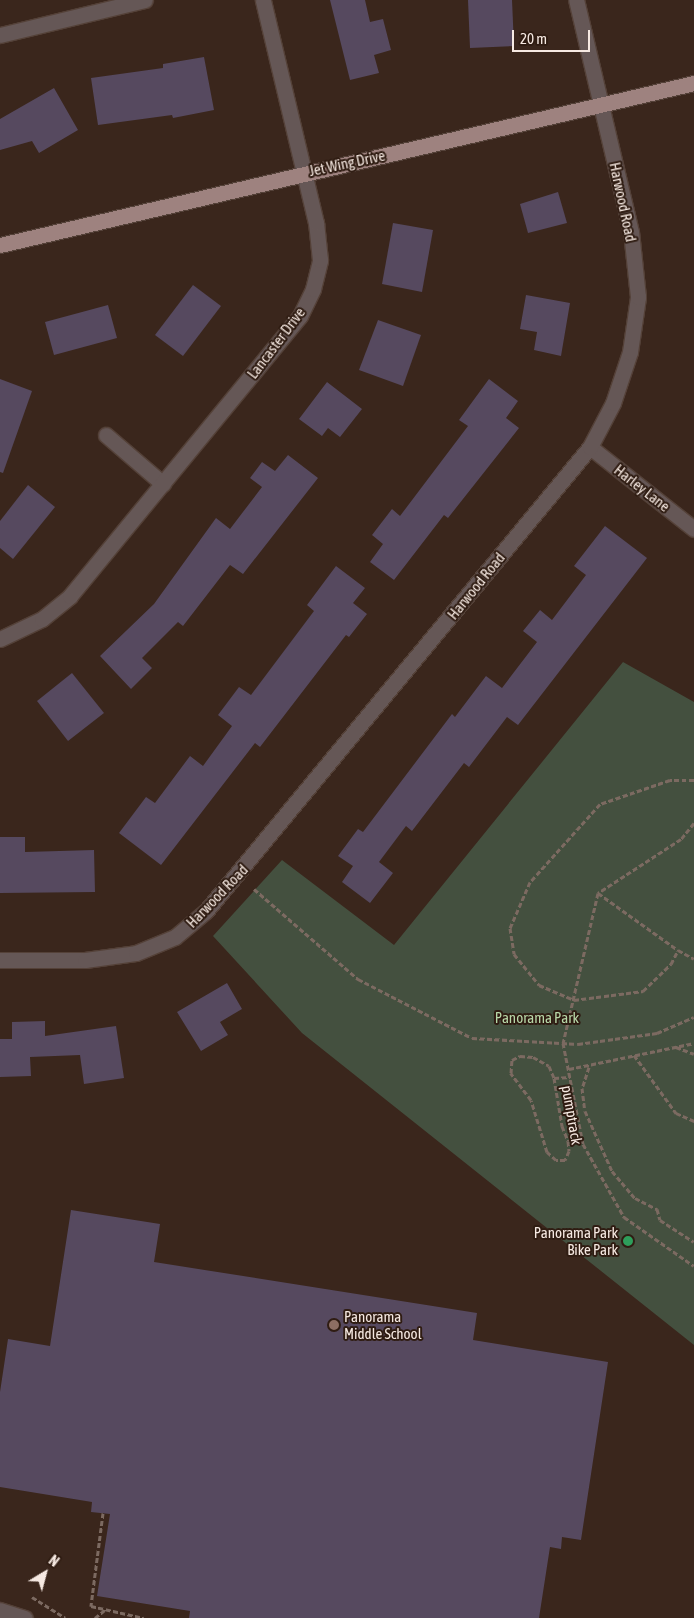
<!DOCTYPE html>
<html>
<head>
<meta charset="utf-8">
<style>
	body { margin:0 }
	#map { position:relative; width:694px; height:1618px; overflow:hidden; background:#3a261c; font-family:"Asap Condensed",sans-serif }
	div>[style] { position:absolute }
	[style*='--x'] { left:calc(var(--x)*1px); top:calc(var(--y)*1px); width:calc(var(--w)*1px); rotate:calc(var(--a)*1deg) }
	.green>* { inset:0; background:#44503f }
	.building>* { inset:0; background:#56495f }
	.path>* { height:3px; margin-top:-1.5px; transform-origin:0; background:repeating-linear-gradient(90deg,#7c6a61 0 5px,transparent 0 7.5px) }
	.roads { filter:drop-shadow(1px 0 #544138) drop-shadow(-1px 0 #544138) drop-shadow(0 1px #544138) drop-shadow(0 -1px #544138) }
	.minor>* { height:15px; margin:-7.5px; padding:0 7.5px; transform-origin:7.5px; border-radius:7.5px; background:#655756 }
	.major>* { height:15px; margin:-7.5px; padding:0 7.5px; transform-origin:7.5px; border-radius:7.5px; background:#9e827f }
	.dots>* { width:14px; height:14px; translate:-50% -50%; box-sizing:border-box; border:2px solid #2f1c12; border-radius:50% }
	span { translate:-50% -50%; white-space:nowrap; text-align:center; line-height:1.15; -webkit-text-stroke:4px #2f1c12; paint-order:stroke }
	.street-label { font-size:15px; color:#f6e9e2 }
	.park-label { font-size:15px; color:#b8d7a8 }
	.poi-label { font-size:15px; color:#f6e9e2 }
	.right { translate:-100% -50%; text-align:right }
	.left { translate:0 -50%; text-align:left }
	.north { position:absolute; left:20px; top:1548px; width:50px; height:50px; -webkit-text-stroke:4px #2f1c12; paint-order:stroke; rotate:37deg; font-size:14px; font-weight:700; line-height:20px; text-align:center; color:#f6e9e2 }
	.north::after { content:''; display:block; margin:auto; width:18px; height:22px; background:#f6e9e2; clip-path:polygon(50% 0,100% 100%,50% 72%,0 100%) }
	.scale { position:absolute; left:512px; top:30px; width:78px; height:22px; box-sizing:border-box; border:2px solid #f6e9e2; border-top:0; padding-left:6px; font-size:15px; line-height:18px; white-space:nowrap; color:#f6e9e2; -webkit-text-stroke:4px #2f1c12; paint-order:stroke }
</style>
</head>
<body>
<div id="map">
	<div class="green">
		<div style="clip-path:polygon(623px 662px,694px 702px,694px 1345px,302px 1033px,213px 936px,282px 860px,394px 945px)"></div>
	</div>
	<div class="building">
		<div style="clip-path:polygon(330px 0,365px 0,370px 22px,383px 19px,391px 50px,374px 55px,379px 73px,350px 80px)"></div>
		<div style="clip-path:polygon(468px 0,512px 0,514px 46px,470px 48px)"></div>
		<div style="clip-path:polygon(204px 57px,214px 110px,173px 118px,172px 115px,98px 125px,91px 78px,163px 68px,163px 64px)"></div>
		<div style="clip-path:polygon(54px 88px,78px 130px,39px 153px,32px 141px,0 150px,0 119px)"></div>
		<div style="clip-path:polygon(558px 192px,567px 223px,528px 233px,520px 204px)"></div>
		<div style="clip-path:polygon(393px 223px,433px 230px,422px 292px,382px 284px)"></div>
		<div style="clip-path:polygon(193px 285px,221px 306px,183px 356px,155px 335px)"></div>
		<div style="clip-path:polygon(526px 295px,570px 303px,561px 356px,534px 350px,537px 332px,520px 329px)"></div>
		<div style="clip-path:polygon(108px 305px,117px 338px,54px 355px,45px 322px)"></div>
		<div style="clip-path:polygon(378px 320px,421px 335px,403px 386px,359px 370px)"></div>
		<div style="clip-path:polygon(0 379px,32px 391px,3px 473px,0 472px)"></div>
		<div style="clip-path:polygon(489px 379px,518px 401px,506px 418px,519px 428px,448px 518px,444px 515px,394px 580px,370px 562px,383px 544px,372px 535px,392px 509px,400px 516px,468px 426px,459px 420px)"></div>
		<div style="clip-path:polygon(327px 382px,362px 409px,340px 437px,328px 428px,322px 436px,299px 419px)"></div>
		<div style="clip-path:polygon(288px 455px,318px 478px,243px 574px,230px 565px,183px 626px,178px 622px,142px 658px,152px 668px,131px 689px,100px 656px,154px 604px,216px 518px,230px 529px,262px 487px,250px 478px,262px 462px,275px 471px)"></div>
		<div style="clip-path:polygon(28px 485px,55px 507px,13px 559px,0 548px,0 521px)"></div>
		<div style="clip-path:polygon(605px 526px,647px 558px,518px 725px,507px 717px,469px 767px,464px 763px,412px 831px,406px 826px,379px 862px,393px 873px,370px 903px,342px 882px,353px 866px,338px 856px,358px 829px,363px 832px,452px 714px,455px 717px,486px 676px,502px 688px,537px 642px,523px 631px,540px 610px,552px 620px,586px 575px,574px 566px)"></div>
		<div style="clip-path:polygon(336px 566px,365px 588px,353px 603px,367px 614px,349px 637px,346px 635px,260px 747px,255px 743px,161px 865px,119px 833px,146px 797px,155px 803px,190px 756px,203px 766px,232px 726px,218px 715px,239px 687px,251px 695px,314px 611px,307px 605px)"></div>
		<div style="clip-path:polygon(72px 673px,104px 713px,68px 741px,37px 701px)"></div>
		<div style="clip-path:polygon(0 837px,25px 837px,25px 852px,94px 850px,95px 892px,0 893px)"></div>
		<div style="clip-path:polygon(227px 983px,242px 1009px,220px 1022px,228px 1035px,201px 1051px,177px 1012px)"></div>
		<div style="clip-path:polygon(45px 1021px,45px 1036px,116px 1026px,124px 1078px,84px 1084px,80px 1055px,30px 1057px,31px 1076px,0 1077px,0 1039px,12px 1039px,12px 1022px)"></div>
		<div style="clip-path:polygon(71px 1210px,160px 1224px,154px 1262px,477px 1313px,473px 1340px,608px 1362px,581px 1540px,562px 1537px,561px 1549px,550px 1547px,539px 1618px,189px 1618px,190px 1611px,97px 1596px,110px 1514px,91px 1512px,92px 1502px,0 1487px,0 1392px,8px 1339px,50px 1346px)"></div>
	</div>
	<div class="path">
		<div style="--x:694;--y:780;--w:24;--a:180"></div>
		<div style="--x:670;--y:780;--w:74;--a:161.1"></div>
		<div style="--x:600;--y:804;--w:105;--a:131.9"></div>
		<div style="--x:530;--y:882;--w:50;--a:113.5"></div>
		<div style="--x:510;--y:928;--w:26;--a:81"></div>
		<div style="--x:514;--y:954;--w:40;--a:51"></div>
		<div style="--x:539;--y:985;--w:38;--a:23"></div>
		<div style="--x:574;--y:1000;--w:70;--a:-7.4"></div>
		<div style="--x:643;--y:991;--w:39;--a:-44"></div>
		<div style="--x:671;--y:964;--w:16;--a:-63"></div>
		<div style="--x:678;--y:950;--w:18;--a:29"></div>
		<div style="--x:694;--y:823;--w:21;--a:129"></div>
		<div style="--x:681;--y:839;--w:99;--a:147"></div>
		<div style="--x:598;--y:893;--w:154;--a:103.1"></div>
		<div style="--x:563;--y:1043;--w:103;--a:78.8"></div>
		<div style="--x:583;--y:1144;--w:84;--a:60.7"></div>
		<div style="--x:624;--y:1217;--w:85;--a:35"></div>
		<div style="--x:254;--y:889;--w:138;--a:40.9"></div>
		<div style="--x:358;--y:979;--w:128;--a:27.4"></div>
		<div style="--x:472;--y:1038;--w:106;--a:3.2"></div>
		<div style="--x:578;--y:1044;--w:80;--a:-7.9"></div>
		<div style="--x:657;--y:1033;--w:40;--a:-23.4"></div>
		<div style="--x:598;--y:893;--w:98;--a:35.5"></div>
		<div style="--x:676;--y:1047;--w:19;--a:21"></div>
		<div style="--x:634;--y:1055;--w:72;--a:54.1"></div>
		<div style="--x:676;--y:1113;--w:20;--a:24"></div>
		<div style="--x:589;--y:1067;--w:22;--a:108"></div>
		<div style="--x:582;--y:1088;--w:23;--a:83"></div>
		<div style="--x:585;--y:1111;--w:66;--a:65.8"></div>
		<div style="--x:612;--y:1171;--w:35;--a:50"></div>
		<div style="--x:635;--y:1198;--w:25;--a:27"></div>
		<div style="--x:657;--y:1209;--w:11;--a:75"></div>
		<div style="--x:660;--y:1220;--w:40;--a:32.9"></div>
		<div style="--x:569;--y:1069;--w:128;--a:-11.7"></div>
		<div style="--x:554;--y:1078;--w:49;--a:80.5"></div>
		<div style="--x:562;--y:1126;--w:16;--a:68"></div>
		<div style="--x:568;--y:1141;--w:10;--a:84"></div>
		<div style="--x:569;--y:1151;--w:10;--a:114"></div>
		<div style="--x:565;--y:1160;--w:9;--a:180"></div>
		<div style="--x:556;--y:1160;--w:12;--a:-138"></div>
		<div style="--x:547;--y:1152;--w:54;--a:-107.1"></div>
		<div style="--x:531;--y:1100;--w:34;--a:-127"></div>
		<div style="--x:511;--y:1073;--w:13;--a:-86"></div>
		<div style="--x:512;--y:1060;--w:9;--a:-27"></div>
		<div style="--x:520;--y:1056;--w:13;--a:4"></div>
		<div style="--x:533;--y:1057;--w:18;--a:29"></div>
		<div style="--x:549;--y:1066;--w:13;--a:67"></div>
		<div style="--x:554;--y:1078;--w:16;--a:-4"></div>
		<div style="--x:103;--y:1513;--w:94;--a:97.4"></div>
		<div style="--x:91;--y:1606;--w:54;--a:12.8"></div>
		<div style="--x:32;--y:1597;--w:39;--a:32"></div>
		<div style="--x:95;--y:1618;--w:14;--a:-39"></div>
	</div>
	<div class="roads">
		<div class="minor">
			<div style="--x:0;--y:35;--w:149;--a:-13.6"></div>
			<div style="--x:106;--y:435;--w:75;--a:40.7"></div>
			<div style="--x:590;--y:447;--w:132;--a:38.3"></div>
			<div style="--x:0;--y:639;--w:47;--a:-25.5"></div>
			<div style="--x:42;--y:619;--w:36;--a:-39"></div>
			<div style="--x:70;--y:596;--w:362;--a:-50.6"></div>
			<div style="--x:300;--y:316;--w:30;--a:-64"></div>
			<div style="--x:313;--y:289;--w:30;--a:-76"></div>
			<div style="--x:320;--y:260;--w:37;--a:-96"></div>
			<div style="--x:316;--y:223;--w:229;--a:-103.4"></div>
			<div style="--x:0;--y:960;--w:85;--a:0"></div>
			<div style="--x:85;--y:960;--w:51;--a:-7.8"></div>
			<div style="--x:136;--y:953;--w:42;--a:-22.3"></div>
			<div style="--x:175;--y:937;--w:40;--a:-40"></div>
			<div style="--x:206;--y:911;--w:602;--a:-50.39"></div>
			<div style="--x:590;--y:447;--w:50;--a:-62.4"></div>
			<div style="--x:613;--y:403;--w:54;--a:-71.6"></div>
			<div style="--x:630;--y:352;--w:56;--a:-81.7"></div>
			<div style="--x:638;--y:297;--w:65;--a:-96.1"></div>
			<div style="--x:631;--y:232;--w:238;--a:-103.3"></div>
			<div style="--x:0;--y:1610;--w:26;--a:18"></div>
		</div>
		<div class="major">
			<div style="--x:0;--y:245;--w:713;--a:-13.14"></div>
		</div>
	</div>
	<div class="dots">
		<div style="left:628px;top:1241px;background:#2e9e5b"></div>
		<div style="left:334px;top:1325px;background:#8d6e63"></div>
	</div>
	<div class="street-label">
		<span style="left:347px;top:163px;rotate:-12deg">Jet Wing Drive</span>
		<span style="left:623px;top:202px;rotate:78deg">Harwood Road</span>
		<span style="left:276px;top:343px;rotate:-53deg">Lancaster Drive</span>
		<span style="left:642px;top:488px;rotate:38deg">Harley Lane</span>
		<span style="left:476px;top:586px;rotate:-51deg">Harwood Road</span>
		<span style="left:217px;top:896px;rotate:-46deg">Harwood Road</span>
		<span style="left:572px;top:1115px;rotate:80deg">pumptrack</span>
	</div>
	<div class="park-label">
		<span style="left:537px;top:1018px">Panorama Park</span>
	</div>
	<div class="poi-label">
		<span class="right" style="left:618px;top:1241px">Panorama Park<br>Bike Park</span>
		<span class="left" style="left:344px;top:1325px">Panorama<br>Middle School</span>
	</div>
	<div class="north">N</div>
	<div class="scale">20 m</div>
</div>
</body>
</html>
